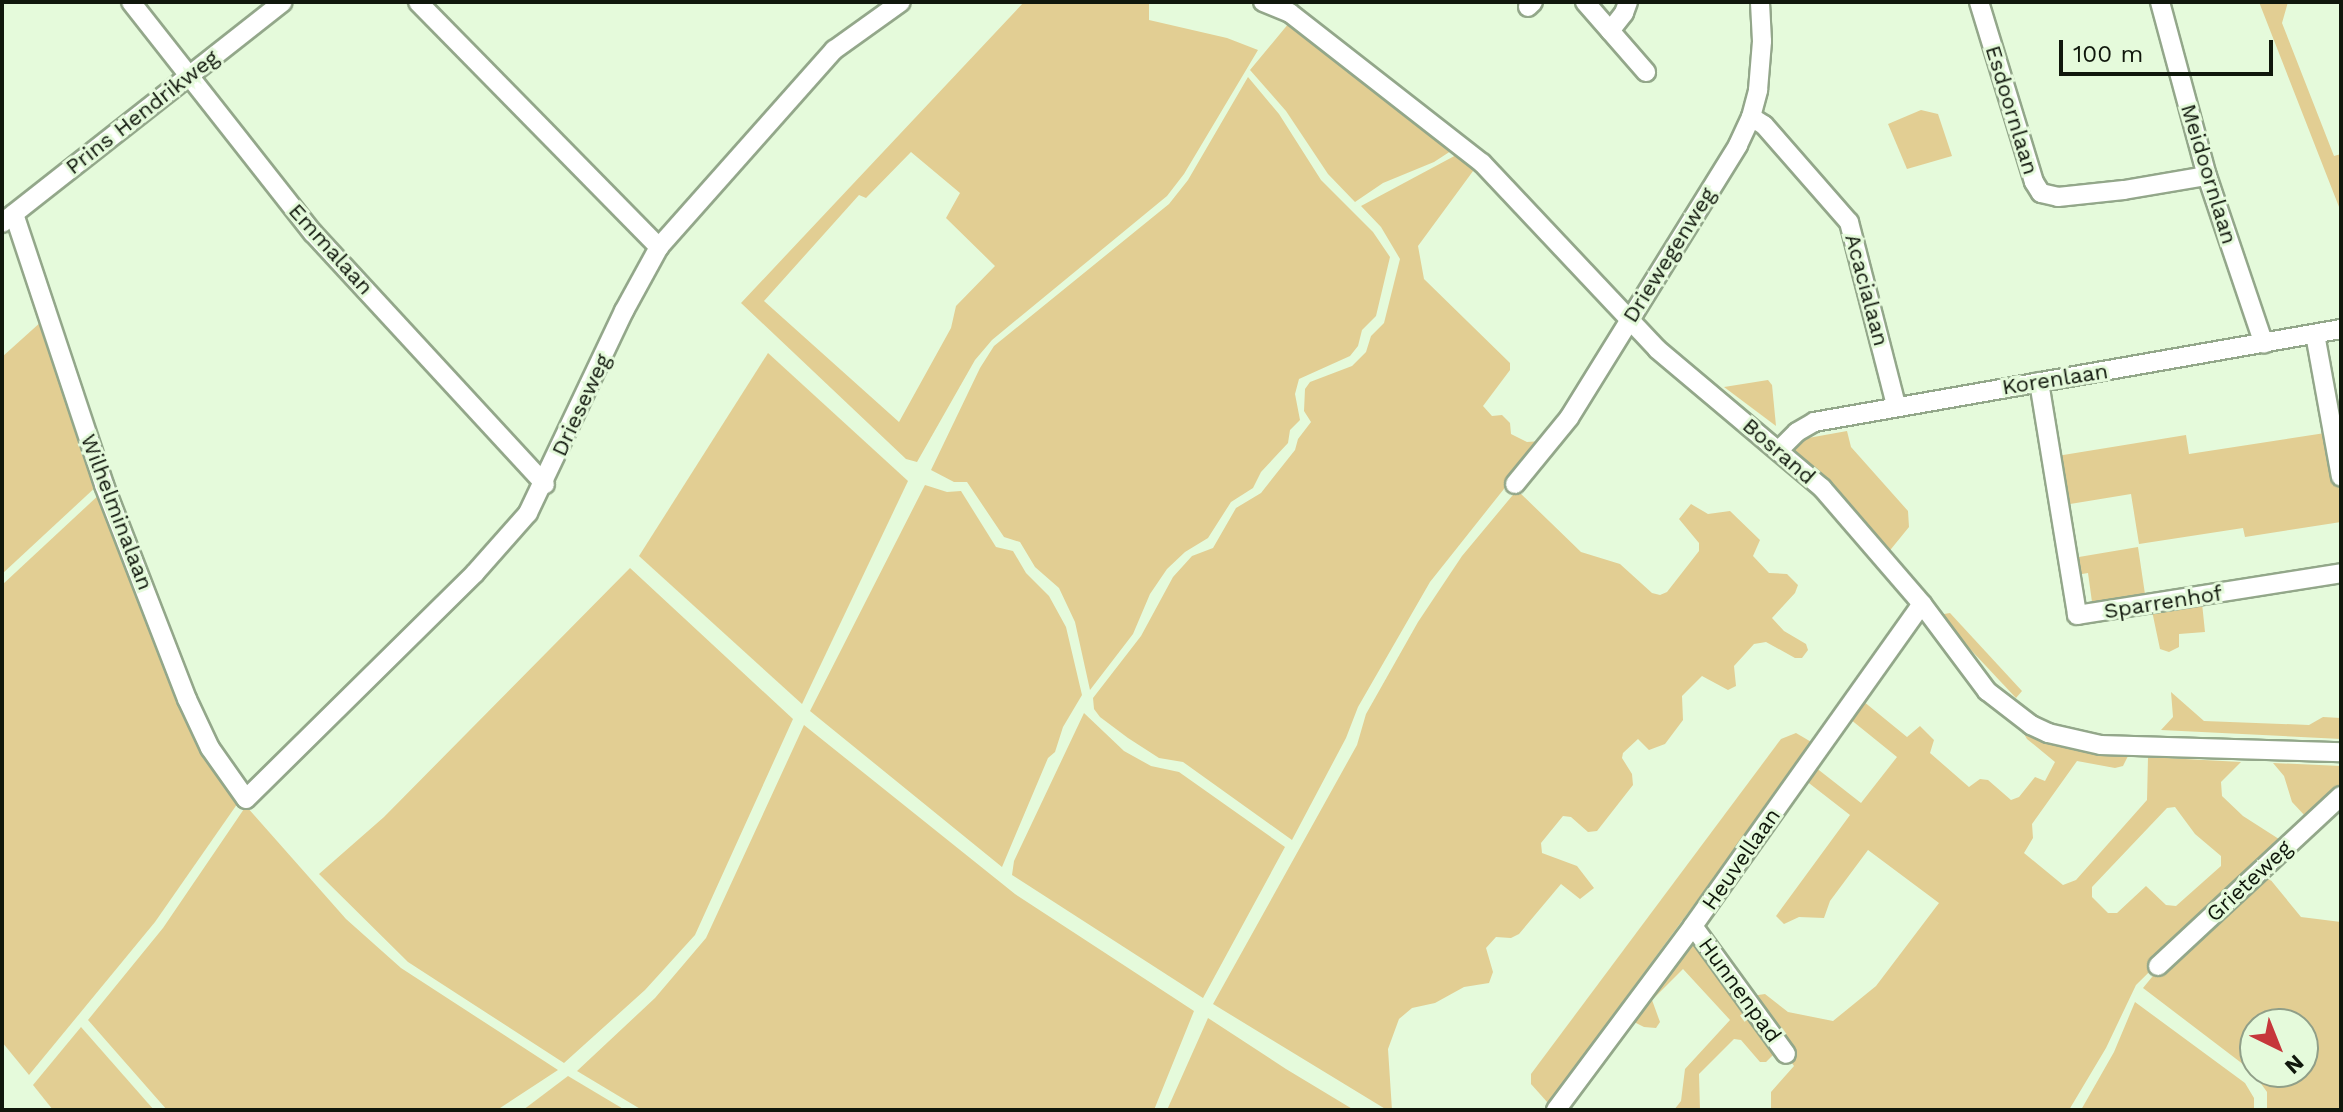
<!DOCTYPE html>
<html>
<head>
<meta charset="utf-8">
<style>
	body { margin:0 }
	#map { position:relative; width:2343px; height:1112px; overflow:hidden; background:#e5fadb; font-family:"Work Sans",sans-serif }
	div>[style] { position:absolute }
	[style*='--x'] { left:calc(var(--x)*1px); top:calc(var(--y)*1px); width:calc(var(--w)*1px); rotate:calc(var(--a)*1deg) }
	.green>* { inset:0; background:#e2ce93 }
	.roads { filter:drop-shadow(2px 0 #93a78a) drop-shadow(-2px 0 #93a78a) drop-shadow(0 2px #93a78a) drop-shadow(0 -2px #93a78a) }
	.minor>* { height:18px; margin:-9px; padding:0 9px; transform-origin:9px; border-radius:9px; background:#fff }
	span { translate:-50% -50%; white-space:nowrap; text-align:center; line-height:1.15; -webkit-text-stroke:6px #e5fadb; paint-order:stroke }
	.street-label { font-size:22px; color:#10170c }
	.frame { position:absolute; inset:0; border:4px solid #10170c; pointer-events:none }
	.north { position:absolute; left:2239px; top:1008px; width:80px; height:80px; box-sizing:border-box; background:#e5fadb; border:2px solid #909f88; border-radius:50%; rotate:137deg; font-size:22px; font-weight:700; line-height:32px; text-align:center; color:#10170c }
	.north::after { content:''; display:block; margin:auto; width:28px; height:36px; background:#c6373b; clip-path:polygon(50% 0,100% 100%,50% 72%,0 100%) }
	.scale { position:absolute; left:2059px; top:40px; width:214px; height:36px; box-sizing:border-box; border:4px solid #10170c; border-top:0; padding-left:10px; font-size:24px; line-height:28px; white-space:nowrap; color:#10170c; -webkit-text-stroke:6px #e5fadb; paint-order:stroke }
</style>
</head>
<body>
<div id="map">
	<div class="green">
		<div style="clip-path:polygon(evenodd,1024px 2px,1149px 2px,1149px 20px,1227px 38px,1258px 50px,1184px 174px,1167px 196px,992px 340px,975px 360px,917px 462px,906px 459px,741px 303px,1024px 2px,911px 152px,960px 193px,946px 218px,995px 266px,956px 306px,951px 328px,899px 422px,764px 301px,859px 195px,866px 198px,911px 152px)"></div>
		<div style="clip-path:polygon(2259px 2px,2288px 2px,2282px 23px,2334px 156px,2341px 154px,2341px 212px)"></div>
		<div style="clip-path:polygon(1289px 23px,1454px 149px,1434px 162px,1383px 183px,1355px 202px,1328px 174px,1286px 111px,1250px 70px)"></div>
		<div style="clip-path:polygon(1248px 77px,1279px 114px,1321px 180px,1373px 232px,1390px 257px,1376px 316px,1362px 330px,1358px 346px,1350px 356px,1299px 379px,1295px 394px,1300px 420px,1290px 430px,1288px 443px,1261px 472px,1253px 488px,1231px 502px,1208px 538px,1185px 552px,1167px 569px,1150px 594px,1133px 634px,1090px 690px,1075px 622px,1059px 588px,1035px 567px,1020px 542px,1004px 537px,967px 482px,954px 482px,931px 470px,980px 368px,994px 346px,1169px 204px,1188px 180px)"></div>
		<div style="clip-path:polygon(1921px 110px,1938px 114px,1952px 156px,1907px 169px,1888px 124px)"></div>
		<div style="clip-path:polygon(1460px 153px,1476px 167px,1418px 246px,1424px 279px,1510px 363px,1510px 370px,1483px 406px,1492px 416px,1502px 415px,1510px 423px,1511px 434px,1527px 442px,1542px 441px,1430px 582px,1358px 707px,1346px 738px,1292px 840px,1183px 762px,1159px 758px,1128px 738px,1100px 717px,1094px 709px,1093px 698px,1141px 636px,1173px 577px,1192px 556px,1213px 548px,1236px 508px,1261px 493px,1295px 450px,1298px 439px,1311px 422px,1304px 411px,1305px 389px,1310px 382px,1352px 366px,1366px 352px,1371px 336px,1384px 323px,1400px 259px,1381px 227px,1361px 206px)"></div>
		<div style="clip-path:polygon(42px 321px,99px 484px,2px 574px,2px 357px)"></div>
		<div style="clip-path:polygon(768px 353px,908px 481px,802px 704px,639px 556px)"></div>
		<div style="clip-path:polygon(1768px 380px,1772px 385px,1776px 426px,1724px 387px)"></div>
		<div style="clip-path:polygon(1847px 431px,1851px 447px,1908px 511px,1909px 527px,1887px 554px,1790px 446px,1797px 440px)"></div>
		<div style="clip-path:polygon(2325px 433px,2341px 497px,2341px 522px,2245px 537px,2243px 528px,2139px 544px,2131px 494px,2064px 505px,2057px 456px,2186px 435px,2189px 454px)"></div>
		<div style="clip-path:polygon(925px 485px,947px 492px,961px 491px,996px 547px,1013px 551px,1026px 573px,1049px 596px,1066px 627px,1082px 695px,1063px 727px,1055px 752px,1048px 758px,1002px 867px,810px 711px)"></div>
		<div style="clip-path:polygon(1517px 490px,1581px 552px,1620px 564px,1652px 593px,1660px 595px,1667px 592px,1699px 551px,1699px 543px,1679px 519px,1691px 504px,1708px 514px,1730px 511px,1760px 540px,1753px 556px,1769px 573px,1787px 574px,1798px 585px,1795px 593px,1772px 618px,1784px 631px,1806px 644px,1808px 650px,1802px 658px,1795px 658px,1766px 642px,1754px 644px,1734px 666px,1736px 686px,1728px 690px,1702px 676px,1682px 696px,1683px 720px,1665px 744px,1649px 750px,1638px 739px,1623px 753px,1622px 758px,1632px 774px,1633px 785px,1597px 831px,1588px 832px,1571px 817px,1563px 816px,1541px 843px,1542px 853px,1577px 866px,1594px 888px,1580px 899px,1561px 884px,1519px 934px,1511px 938px,1496px 937px,1486px 948px,1493px 972px,1489px 983px,1464px 987px,1435px 1003px,1412px 1008px,1399px 1019px,1388px 1049px,1392px 1110px,1387px 1110px,1213px 1004px,1357px 745px,1366px 714px,1418px 622px,1462px 556px)"></div>
		<div style="clip-path:polygon(102px 492px,240px 800px,155px 922px,29px 1075px,2px 1042px,2px 585px)"></div>
		<div style="clip-path:polygon(2138px 547px,2146px 601px,2099px 608px,2098px 602px,2092px 602px,2088px 573px,2076px 575px,2073px 558px)"></div>
		<div style="clip-path:polygon(630px 568px,793px 719px,695px 935px,645px 990px,564px 1063px,408px 962px,319px 874px,384px 817px)"></div>
		<div style="clip-path:polygon(2202px 603px,2205px 632px,2179px 634px,2179px 647px,2169px 652px,2160px 649px,2152px 611px)"></div>
		<div style="clip-path:polygon(1950px 613px,2022px 691px,2016px 698px,1938px 615px)"></div>
		<div style="clip-path:polygon(2171px 692px,2204px 721px,2309px 725px,2323px 717px,2341px 718px,2341px 739px,2161px 730px,2173px 717px)"></div>
		<div style="clip-path:polygon(evenodd,1863px 701px,1907px 737px,1920px 726px,1934px 740px,1930px 753px,1969px 787px,1980px 779px,1988px 780px,2011px 800px,2019px 797px,2035px 777px,2045px 781px,2055px 762px,2027px 739px,2021px 729px,2073px 750px,2128px 756px,2123px 766px,2115px 768px,2077px 761px,2032px 824px,2033px 838px,2024px 853px,2063px 885px,2076px 880px,2147px 800px,2148px 757px,2241px 762px,2221px 782px,2222px 796px,2243px 816px,2282px 841px,2136px 985px,2106px 1048px,2069px 1110px,1771px 1110px,1771px 1092px,1794px 1066px,1745px 997px,1765px 994px,1788px 1012px,1833px 1021px,1876px 986px,1939px 903px,1868px 850px,1830px 901px,1824px 918px,1799px 917px,1784px 924px,1776px 916px,1850px 815px,1805px 780px,1815px 767px,1861px 803px,1897px 757px,1850px 719px,1863px 701px,2175px 807px,2195px 834px,2221px 856px,2221px 866px,2176px 906px,2166px 905px,2146px 886px,2117px 913px,2108px 913px,2092px 897px,2092px 887px,2167px 808px,2175px 807px)"></div>
		<div style="clip-path:polygon(1084px 713px,1124px 751px,1151px 766px,1179px 772px,1285px 847px,1203px 998px,1012px 875px,1014px 861px)"></div>
		<div style="clip-path:polygon(804px 725px,1015px 894px,1194px 1011px,1154px 1110px,642px 1110px,577px 1071px,655px 998px,706px 938px)"></div>
		<div style="clip-path:polygon(1796px 733px,1813px 743px,1548px 1103px,1531px 1084px,1531px 1074px,1781px 739px)"></div>
		<div style="clip-path:polygon(2273px 763px,2341px 766px,2341px 788px,2307px 818px,2292px 802px,2284px 776px)"></div>
		<div style="clip-path:polygon(246px 806px,346px 919px,401px 968px,558px 1070px,497px 1110px,167px 1110px,88px 1020px,163px 928px)"></div>
		<div style="clip-path:polygon(evenodd,2265px 873px,2301px 917px,2341px 922px,2341px 1110px,2267px 1110px,2267px 1092px,2252px 1071px,2143px 988px,2161px 966px,2265px 873px,2255px 1024px,2303px 1024px,2303px 1072px,2255px 1072px,2255px 1024px)"></div>
		<div style="clip-path:polygon(1690px 940px,1775px 1053px,1766px 1062px,1760px 1062px,1741px 1040px,1734px 1039px,1699px 1074px,1700px 1110px,1674px 1110px,1681px 1101px,1685px 1069px,1730px 1020px,1683px 969px,1652px 1000px,1660px 1022px,1656px 1028px,1644px 1027px,1630px 1020px)"></div>
		<div style="clip-path:polygon(2135px 1002px,2245px 1083px,2254px 1098px,2254px 1110px,2081px 1110px,2114px 1052px)"></div>
		<div style="clip-path:polygon(1208px 1018px,1286px 1069px,1354px 1110px,1167px 1110px)"></div>
		<div style="clip-path:polygon(81px 1027px,154px 1110px,53px 1110px,33px 1085px)"></div>
		<div style="clip-path:polygon(568px 1076px,625px 1110px,523px 1110px)"></div>
	</div>
	<div class="roads">
		<div class="minor">
			<div style="--x:131;--y:2;--w:294;--a:51.8"></div>
			<div style="--x:313;--y:233;--w:342;--a:47.3"></div>
			<div style="--x:418;--y:2;--w:344;--a:45.5"></div>
			<div style="--x:1263;--y:2;--w:29;--a:22"></div>
			<div style="--x:1290;--y:13;--w:244;--a:38"></div>
			<div style="--x:1482;--y:163;--w:255;--a:46.7"></div>
			<div style="--x:1657;--y:349;--w:216;--a:40.1"></div>
			<div style="--x:1822;--y:488;--w:153;--a:49.2"></div>
			<div style="--x:1922;--y:604;--w:109;--a:53.2"></div>
			<div style="--x:1987;--y:691;--w:56;--a:37.7"></div>
			<div style="--x:2031;--y:725;--w:19;--a:25"></div>
			<div style="--x:2048;--y:733;--w:54;--a:12.8"></div>
			<div style="--x:2101;--y:745;--w:240;--a:1.7"></div>
			<div style="--x:1585;--y:2;--w:93;--a:48.9"></div>
			<div style="--x:1979;--y:2;--w:188;--a:73"></div>
			<div style="--x:2034;--y:182;--w:13;--a:58"></div>
			<div style="--x:2041;--y:193;--w:17;--a:13"></div>
			<div style="--x:2058;--y:197;--w:66;--a:-6.1"></div>
			<div style="--x:2124;--y:190;--w:84;--a:-9.6"></div>
			<div style="--x:2160;--y:2;--w:180;--a:74.9"></div>
			<div style="--x:2207;--y:176;--w:177;--a:71.3"></div>
			<div style="--x:1528;--y:7;--w:7;--a:-45"></div>
			<div style="--x:1610;--y:31;--w:23;--a:-52"></div>
			<div style="--x:1624;--y:13;--w:12;--a:-70"></div>
			<div style="--x:1751;--y:117;--w:15;--a:32"></div>
			<div style="--x:1764;--y:125;--w:129;--a:48.8"></div>
			<div style="--x:1849;--y:222;--w:189;--a:75.6"></div>
			<div style="--x:14;--y:214;--w:286;--a:71.6"></div>
			<div style="--x:104;--y:485;--w:230;--a:68.8"></div>
			<div style="--x:187;--y:699;--w:54;--a:64.9"></div>
			<div style="--x:210;--y:748;--w:62;--a:54.8"></div>
			<div style="--x:246;--y:799;--w:322;--a:-44.6"></div>
			<div style="--x:475;--y:573;--w:80;--a:-48.5"></div>
			<div style="--x:528;--y:513;--w:224;--a:-64.6"></div>
			<div style="--x:624;--y:311;--w:73;--a:-61.3"></div>
			<div style="--x:659;--y:247;--w:264;--a:-48.4"></div>
			<div style="--x:834;--y:50;--w:82;--a:-35.6"></div>
			<div style="--x:2;--y:223;--w:357;--a:-38.2"></div>
			<div style="--x:2315;--y:334;--w:145;--a:79.7"></div>
			<div style="--x:2039;--y:382;--w:236;--a:80.7"></div>
			<div style="--x:2077;--y:615;--w:267;--a:-9"></div>
			<div style="--x:1779;--y:450;--w:25;--a:-45"></div>
			<div style="--x:1797;--y:432;--w:20;--a:-30"></div>
			<div style="--x:1814;--y:422;--w:535;--a:-10.01"></div>
			<div style="--x:1515;--y:484;--w:85;--a:-50.7"></div>
			<div style="--x:1569;--y:418;--w:321;--a:-58.2"></div>
			<div style="--x:1738;--y:145;--w:31;--a:-65"></div>
			<div style="--x:1751;--y:117;--w:28;--a:-75"></div>
			<div style="--x:1758;--y:90;--w:49;--a:-85.3"></div>
			<div style="--x:1762;--y:41;--w:39;--a:-93"></div>
			<div style="--x:1693;--y:926;--w:158;--a:54"></div>
			<div style="--x:2158;--y:966;--w:250;--a:-42.9"></div>
			<div style="--x:1556;--y:1110;--w:229;--a:-53.3"></div>
			<div style="--x:1693;--y:926;--w:395;--a:-54.6"></div>
		</div>
	</div>
	<div class="street-label">
		<span style="left:2012px;top:110px;rotate:73deg">Esdoornlaan</span>
		<span style="left:142px;top:112px;rotate:-38deg">Prins Hendrikweg</span>
		<span style="left:2209px;top:174px;rotate:73deg">Meidoornlaan</span>
		<span style="left:331px;top:249px;rotate:48deg">Emmalaan</span>
		<span style="left:1669px;top:255px;rotate:-58deg">Driewegenweg</span>
		<span style="left:1867px;top:290px;rotate:75deg">Acacialaan</span>
		<span style="left:2055px;top:379px;rotate:-9deg">Korenlaan</span>
		<span style="left:581px;top:405px;rotate:-65deg">Drieseweg</span>
		<span style="left:1779px;top:451px;rotate:41deg">Bosrand</span>
		<span style="left:117px;top:512px;rotate:69deg">Wilhelminalaan</span>
		<span style="left:2163px;top:602px;rotate:-9deg">Sparrenhof</span>
		<span style="left:1741px;top:859px;rotate:-55deg">Heuvellaan</span>
		<span style="left:2249px;top:881px;rotate:-43deg">Grieteweg</span>
		<span style="left:1740px;top:990px;rotate:54deg">Hunnenpad</span>
	</div>
	<div class="frame"></div>
	<div class="north">N</div>
	<div class="scale">100 m</div>
</div>
</body>
</html>
